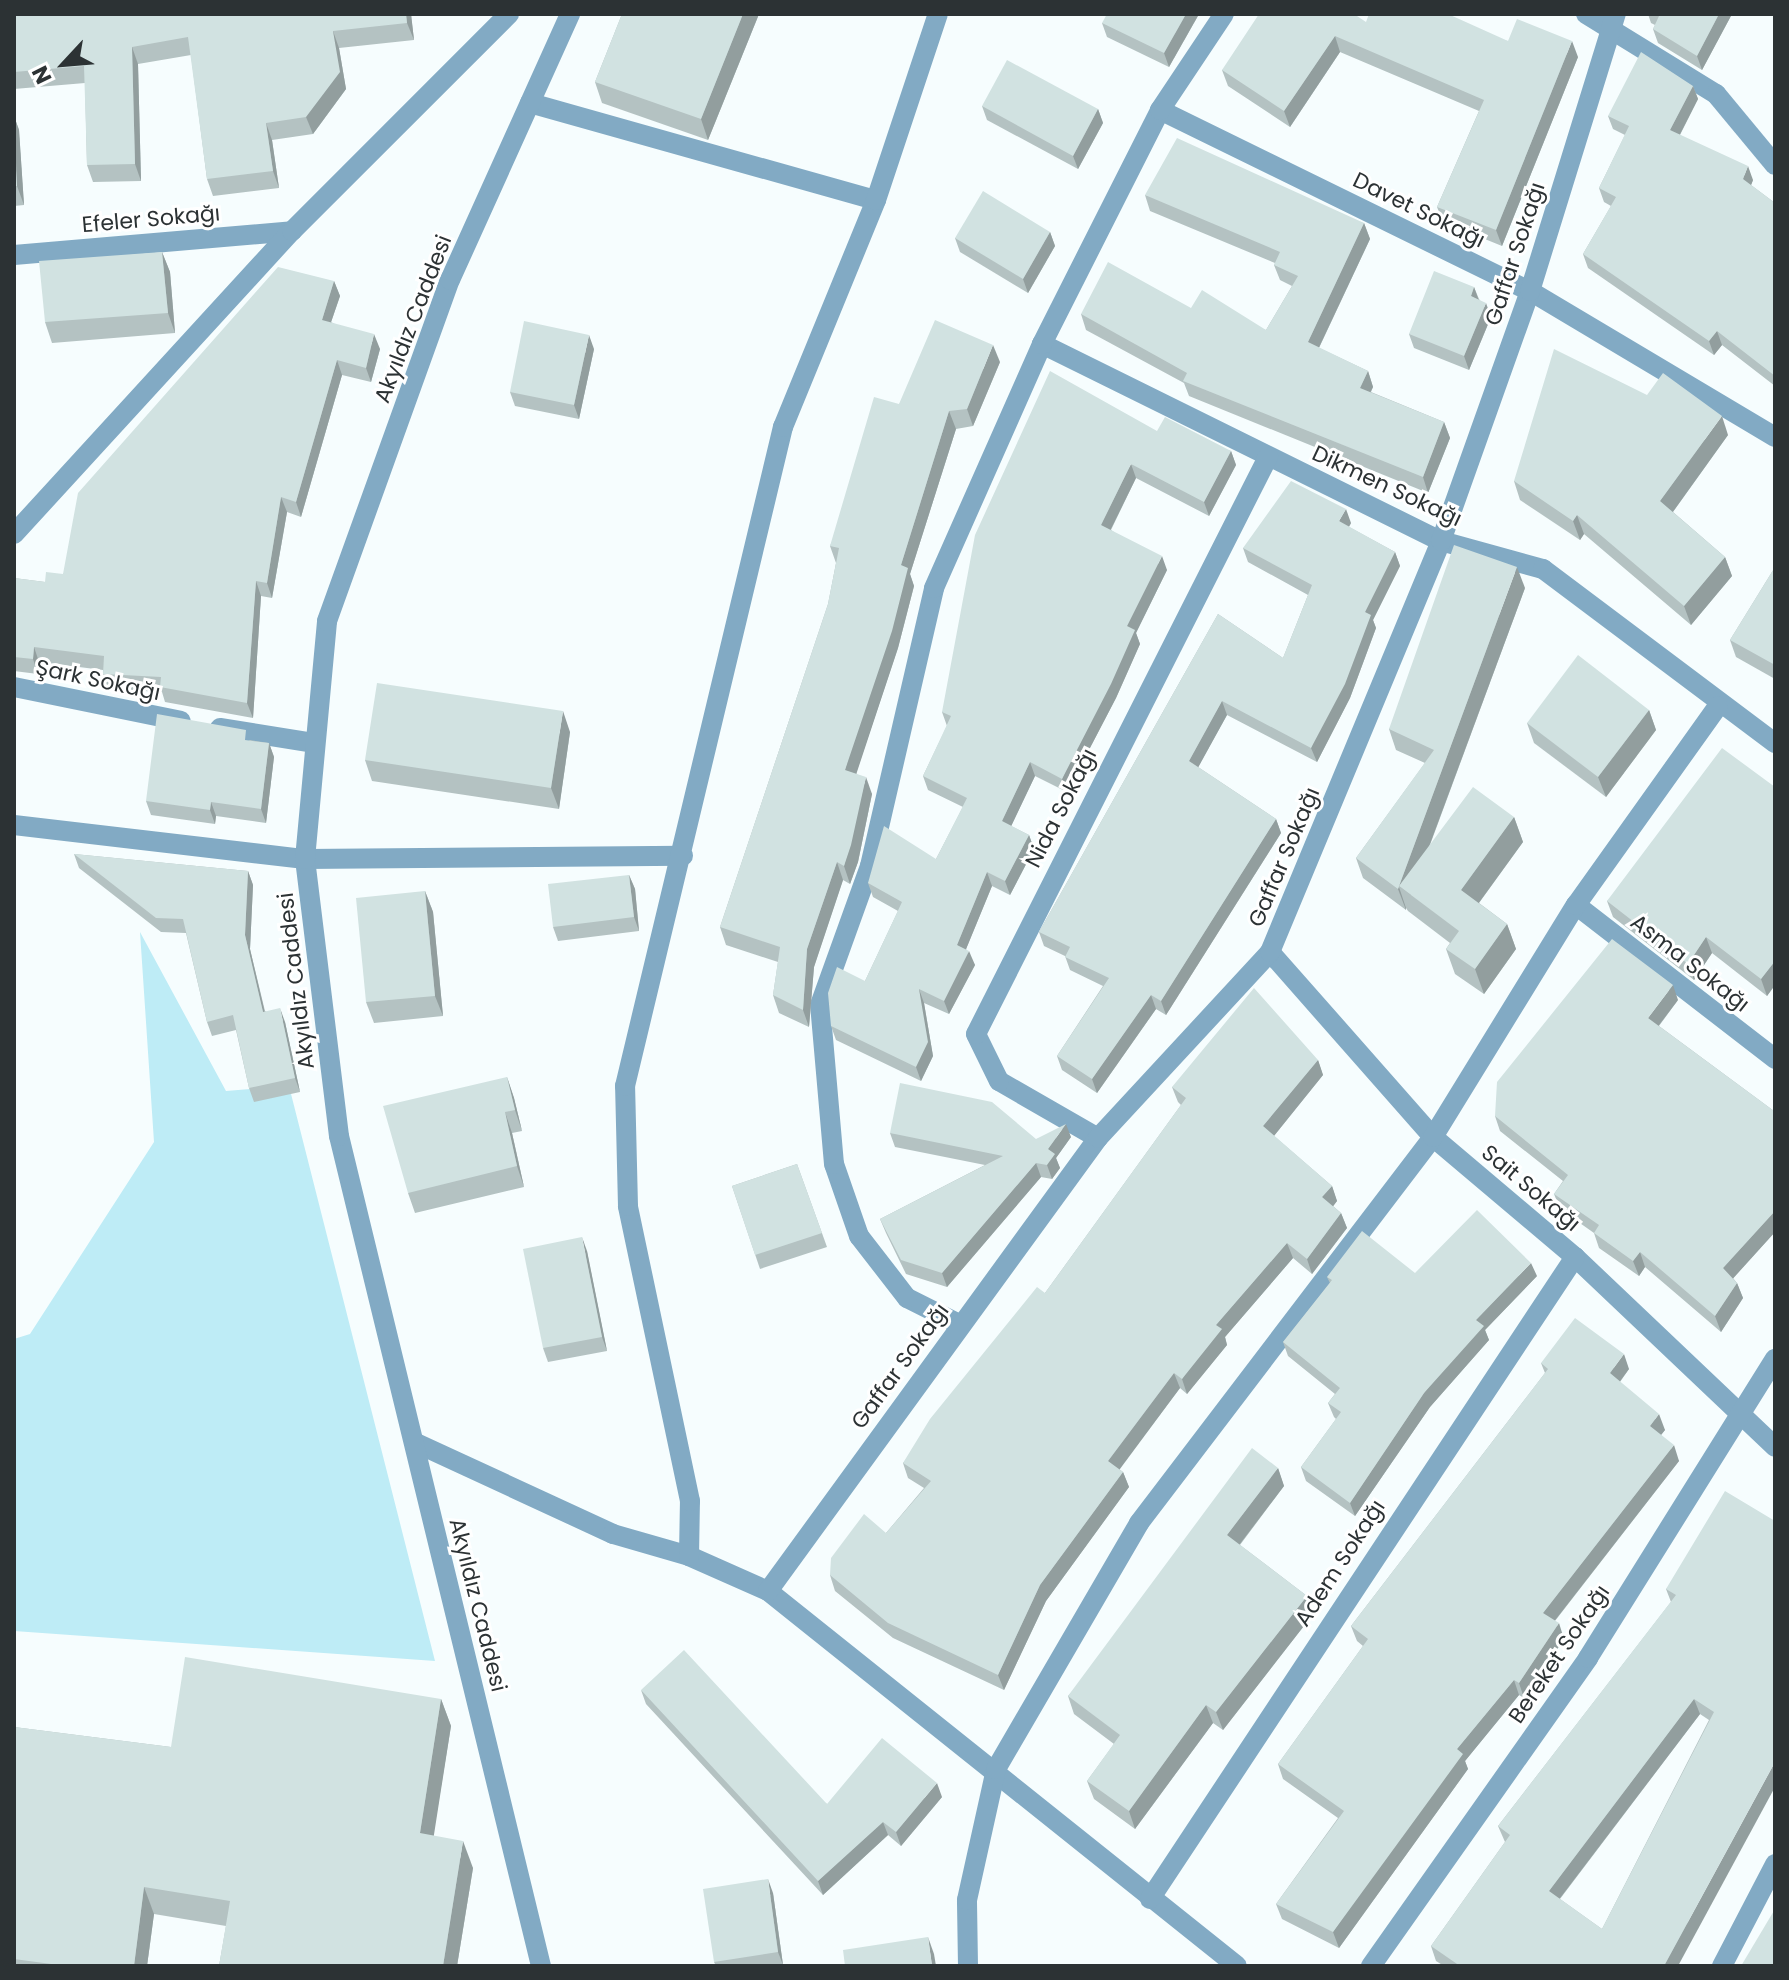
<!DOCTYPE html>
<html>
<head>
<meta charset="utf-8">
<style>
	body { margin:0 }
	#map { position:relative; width:1789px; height:1980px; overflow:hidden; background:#f6fdfe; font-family:Poppins,sans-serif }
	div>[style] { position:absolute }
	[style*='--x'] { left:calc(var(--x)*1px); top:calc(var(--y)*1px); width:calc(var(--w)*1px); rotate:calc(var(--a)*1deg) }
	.green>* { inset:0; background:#beecf6 }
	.minor>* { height:20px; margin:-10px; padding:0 10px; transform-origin:10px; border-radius:10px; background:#82aac4 }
	.wall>* { inset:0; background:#b4c2c2 }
	.shaded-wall>* { inset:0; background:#929e9e }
	.building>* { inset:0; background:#d1e2e1 }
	span { translate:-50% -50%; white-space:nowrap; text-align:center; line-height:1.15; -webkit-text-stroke:6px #fff; paint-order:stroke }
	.street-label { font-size:22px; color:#2c3234 }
	.frame { position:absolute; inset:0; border:16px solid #2c3234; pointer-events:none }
	.north { position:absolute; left:24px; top:24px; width:80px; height:80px; -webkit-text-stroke:6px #fff; paint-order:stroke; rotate:244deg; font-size:22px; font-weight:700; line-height:32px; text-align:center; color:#2c3234 }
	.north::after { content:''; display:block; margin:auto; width:28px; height:36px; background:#2c3234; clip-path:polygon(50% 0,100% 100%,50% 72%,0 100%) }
</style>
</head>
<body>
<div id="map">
	<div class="green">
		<div style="clip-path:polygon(140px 932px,226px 1091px,289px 1086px,435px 1661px,14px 1631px,14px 1339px,30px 1334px,154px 1142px)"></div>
	</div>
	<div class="minor">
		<div style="--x:1586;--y:14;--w:153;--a:31.6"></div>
		<div style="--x:1716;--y:94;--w:92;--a:50.3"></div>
		<div style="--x:530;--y:103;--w:359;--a:15.7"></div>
		<div style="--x:1160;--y:110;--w:412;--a:26.1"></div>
		<div style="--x:1530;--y:291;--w:285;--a:30.8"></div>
		<div style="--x:14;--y:255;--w:279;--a:-4.9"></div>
		<div style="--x:1042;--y:344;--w:445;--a:26.3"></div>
		<div style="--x:1441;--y:541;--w:106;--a:15.4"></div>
		<div style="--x:1543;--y:569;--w:290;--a:36.9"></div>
		<div style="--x:14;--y:534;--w:411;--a:-47.5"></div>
		<div style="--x:292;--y:231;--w:307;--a:-45"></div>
		<div style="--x:14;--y:687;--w:170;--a:11.5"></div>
		<div style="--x:220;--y:728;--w:96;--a:9"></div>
		<div style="--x:14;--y:825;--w:293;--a:6.7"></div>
		<div style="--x:305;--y:859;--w:378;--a:-0.5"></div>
		<div style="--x:1576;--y:905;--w:252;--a:37.7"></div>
		<div style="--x:1270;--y:952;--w:247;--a:48.6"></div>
		<div style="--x:1433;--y:1137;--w:186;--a:40.2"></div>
		<div style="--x:1575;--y:1257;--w:276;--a:43.5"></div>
		<div style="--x:1098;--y:1138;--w:114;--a:-150.1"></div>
		<div style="--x:999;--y:1081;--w:52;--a:-116.1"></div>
		<div style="--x:976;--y:1034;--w:647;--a:-63.16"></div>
		<div style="--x:959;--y:1324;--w:58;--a:-153.4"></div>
		<div style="--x:907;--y:1298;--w:78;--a:-127.7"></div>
		<div style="--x:859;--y:1236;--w:76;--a:-109.1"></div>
		<div style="--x:834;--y:1164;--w:160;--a:-95"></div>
		<div style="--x:820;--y:1005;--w:148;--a:-70.2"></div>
		<div style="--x:870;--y:866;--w:285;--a:-77"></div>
		<div style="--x:934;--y:588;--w:267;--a:-66.1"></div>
		<div style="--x:1042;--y:344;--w:262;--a:-63.2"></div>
		<div style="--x:1160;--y:110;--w:115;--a:-56.3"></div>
		<div style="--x:414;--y:1442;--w:219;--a:24.8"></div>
		<div style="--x:613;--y:1534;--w:79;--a:16.1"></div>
		<div style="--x:689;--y:1556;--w:86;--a:23.9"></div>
		<div style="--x:768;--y:1591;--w:600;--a:38.64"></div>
		<div style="--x:689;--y:1556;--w:55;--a:-89"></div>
		<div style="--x:690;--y:1501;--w:301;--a:-101.9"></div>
		<div style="--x:628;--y:1206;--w:120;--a:-91.4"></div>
		<div style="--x:625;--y:1086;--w:678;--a:-76.52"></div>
		<div style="--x:783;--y:427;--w:245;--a:-67.7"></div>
		<div style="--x:876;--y:200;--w:196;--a:-71.6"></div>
		<div style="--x:768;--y:1591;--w:560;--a:-53.93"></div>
		<div style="--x:1098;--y:1138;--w:253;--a:-47.2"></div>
		<div style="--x:1270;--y:952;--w:445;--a:-67.4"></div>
		<div style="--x:1441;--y:541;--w:265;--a:-70.4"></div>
		<div style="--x:1530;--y:291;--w:290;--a:-72.8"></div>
		<div style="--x:1150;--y:1899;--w:770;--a:-56.5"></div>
		<div style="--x:541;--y:1966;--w:854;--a:-103.68"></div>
		<div style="--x:339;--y:1136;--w:279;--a:-97"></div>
		<div style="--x:305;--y:859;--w:239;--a:-84.7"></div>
		<div style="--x:327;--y:621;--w:363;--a:-70.2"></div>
		<div style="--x:450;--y:280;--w:292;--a:-65.7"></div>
		<div style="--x:968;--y:1966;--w:66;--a:-90.9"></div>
		<div style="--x:967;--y:1900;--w:134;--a:-77.5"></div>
		<div style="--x:996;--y:1769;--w:285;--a:-59.8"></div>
		<div style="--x:1139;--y:1523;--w:485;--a:-52.7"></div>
		<div style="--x:1433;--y:1137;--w:273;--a:-58.4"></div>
		<div style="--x:1576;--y:905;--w:244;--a:-54.5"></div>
		<div style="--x:1371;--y:1966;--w:377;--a:-54.8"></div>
		<div style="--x:1588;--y:1658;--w:353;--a:-58"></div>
		<div style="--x:1722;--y:1966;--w:115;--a:-62.5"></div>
	</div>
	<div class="wall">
		<div style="clip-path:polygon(14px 14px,411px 14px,414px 40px,339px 48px,346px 89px,313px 134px,272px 140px,279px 188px,213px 196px,207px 179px,191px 55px,138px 64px,141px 181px,93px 182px,87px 165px,85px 83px,14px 89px)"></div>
		<div style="clip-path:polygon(622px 14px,759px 14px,708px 140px,602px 103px,595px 82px)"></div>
		<div style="clip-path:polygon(1199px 14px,1169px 67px,1107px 37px,1102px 23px)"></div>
		<div style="clip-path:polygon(1648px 14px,1732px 14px,1702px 70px,1658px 43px,1653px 29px,1655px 25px,1651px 23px)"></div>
		<div style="clip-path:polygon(1366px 22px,1508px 41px,1578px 57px,1502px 246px,1443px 222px,1437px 207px,1479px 111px,1340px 52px,1290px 127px,1228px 86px,1222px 70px)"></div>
		<div style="clip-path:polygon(1693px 86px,1698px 99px,1680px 135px,1753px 180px,1751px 185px,1775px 203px,1775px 386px,1722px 345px,1714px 355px,1588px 268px,1583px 254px,1611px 206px,1604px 202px,1599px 188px,1625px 135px,1613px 129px,1608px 116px)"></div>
		<div style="clip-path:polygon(982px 106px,1098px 109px,1103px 123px,1078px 169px,987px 120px)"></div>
		<div style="clip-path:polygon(14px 116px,19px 130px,24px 205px,14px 206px)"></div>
		<div style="clip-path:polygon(1145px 195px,1364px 223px,1370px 239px,1319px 348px,1368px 371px,1373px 387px,1371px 392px,1444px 422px,1450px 438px,1428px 493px,1189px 396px,1184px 383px,1086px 330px,1081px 314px,1191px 308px,1266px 330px,1292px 286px,1280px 280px,1274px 265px,1275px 263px,1150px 211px)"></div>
		<div style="clip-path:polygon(1050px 232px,1055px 246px,1028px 293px,960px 252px,955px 238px)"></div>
		<div style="clip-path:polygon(162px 252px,170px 272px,175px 333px,52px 343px,45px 322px)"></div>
		<div style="clip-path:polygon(334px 281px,340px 296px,331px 322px,380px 349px,371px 382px,342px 375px,301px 517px,287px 512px,272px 598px,261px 596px,253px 718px,165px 702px,162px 692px,108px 689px,103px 674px,103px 670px,39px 662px,38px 674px,14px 671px,14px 578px,45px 582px,63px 574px)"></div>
		<div style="clip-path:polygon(1474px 287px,1479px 299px,1491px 317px,1469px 370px,1414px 348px,1409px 334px)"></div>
		<div style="clip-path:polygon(594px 349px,579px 419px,515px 406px,510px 392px)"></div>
		<div style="clip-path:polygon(1000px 362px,973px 426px,956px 429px,910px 574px,914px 586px,898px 648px,856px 773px,872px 794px,858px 862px,850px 884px,843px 880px,814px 967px,809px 1027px,779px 1013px,773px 995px,778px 962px,726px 945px,720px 927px,828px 604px,836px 563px,830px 546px,899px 404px)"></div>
		<div style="clip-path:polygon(1157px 431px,1231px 451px,1236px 465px,1209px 516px,1136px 478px,1111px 530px,1167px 570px,1136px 633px,1140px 644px,1116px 698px,1067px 792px,1035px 776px,1011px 826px,1029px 835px,1034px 849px,1010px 895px,992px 886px,966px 949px,975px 965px,949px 1014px,924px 1003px,933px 1056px,921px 1081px,836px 1040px,831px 1026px,865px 981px,898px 911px,873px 897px,868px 883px,936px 859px,963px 807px,928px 790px,923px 776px,947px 726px,942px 712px)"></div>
		<div style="clip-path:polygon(1728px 435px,1673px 512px,1725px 557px,1732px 576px,1691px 625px,1584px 534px,1580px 540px,1520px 500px,1514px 481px)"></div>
		<div style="clip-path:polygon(1351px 523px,1349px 527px,1395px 552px,1400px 566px,1373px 620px,1376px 628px,1350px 698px,1317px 762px,1227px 715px,1198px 767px,1276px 819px,1281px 833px,1166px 1015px,1156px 1009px,1097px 1093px,1062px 1070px,1057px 1056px,1103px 986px,1070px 970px,1065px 956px,1044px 946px,1039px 932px,1218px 614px,1283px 658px,1308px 595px,1248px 562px,1243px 548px)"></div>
		<div style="clip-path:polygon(1775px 567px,1775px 679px,1736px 657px,1730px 640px)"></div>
		<div style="clip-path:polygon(1525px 588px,1430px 845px,1514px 817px,1523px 842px,1479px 903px,1507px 924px,1516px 949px,1484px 994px,1455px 974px,1446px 949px,1450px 943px,1408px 911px,1406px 908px,1406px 910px,1363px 878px,1356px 858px,1425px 763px,1396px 750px,1389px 729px)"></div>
		<div style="clip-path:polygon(1649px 710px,1656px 730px,1606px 797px,1534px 743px,1527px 723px)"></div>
		<div style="clip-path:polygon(570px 732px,559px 809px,372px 781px,365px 760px)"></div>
		<div style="clip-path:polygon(250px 740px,269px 743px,274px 757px,266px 823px,216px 816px,215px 824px,151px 815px,146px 801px)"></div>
		<div style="clip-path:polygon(1775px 787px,1775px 985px,1767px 996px,1712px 953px,1694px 980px,1613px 917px,1607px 901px)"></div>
		<div style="clip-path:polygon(74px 854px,248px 871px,253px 885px,250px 949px,265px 1011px,285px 1022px,300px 1092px,254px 1102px,249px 1088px,236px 1030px,212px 1036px,207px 1022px,186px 933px,161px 932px,79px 868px)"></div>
		<div style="clip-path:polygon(629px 875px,635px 889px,639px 931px,558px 941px,553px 927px)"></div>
		<div style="clip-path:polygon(425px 891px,433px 912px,443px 1016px,374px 1023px,366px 1002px)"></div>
		<div style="clip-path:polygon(1678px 1000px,1659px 1026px,1774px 1111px,1775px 1109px,1775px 1232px,1733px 1278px,1737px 1283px,1743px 1298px,1721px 1332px,1645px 1267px,1639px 1276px,1599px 1248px,1594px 1233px,1560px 1209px,1554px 1194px,1563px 1181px,1500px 1131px,1495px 1116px)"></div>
		<div style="clip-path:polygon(1318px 1060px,1323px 1075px,1274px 1136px,1332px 1186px,1337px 1201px,1333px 1206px,1341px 1213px,1347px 1228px,1312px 1274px,1293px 1258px,1225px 1337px,1227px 1345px,1187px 1394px,1180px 1388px,1119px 1469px,1123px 1472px,1129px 1487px,1046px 1601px,1004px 1690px,893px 1638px,835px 1591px,830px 1575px,886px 1533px,924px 1488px,908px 1478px,903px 1463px,1045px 1293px,1181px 1105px,1178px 1102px,1172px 1087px)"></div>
		<div style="clip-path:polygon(507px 1077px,514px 1098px,522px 1131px,512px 1133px,524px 1187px,415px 1213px,408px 1193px)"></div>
		<div style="clip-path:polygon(890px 1133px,1036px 1139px,1071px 1137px,1056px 1158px,1060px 1168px,1052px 1179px,1041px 1177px,947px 1287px,906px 1274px,886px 1233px,880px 1219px,985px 1165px,895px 1147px)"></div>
		<div style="clip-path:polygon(797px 1164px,827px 1247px,760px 1269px,732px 1186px)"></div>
		<div style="clip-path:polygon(587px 1251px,607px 1351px,548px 1362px,543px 1348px)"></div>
		<div style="clip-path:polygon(1415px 1273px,1537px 1276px,1485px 1330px,1489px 1340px,1430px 1407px,1355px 1516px,1306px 1481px,1301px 1467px,1336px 1419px,1334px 1417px,1328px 1403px,1335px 1394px,1288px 1356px,1283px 1342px,1330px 1283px,1327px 1277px)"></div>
		<div style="clip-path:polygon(1541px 1363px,1629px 1369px,1620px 1382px,1665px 1430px,1661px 1435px,1679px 1461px,1555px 1621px,1564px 1639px,1524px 1698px,1519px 1695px,1465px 1761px,1468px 1769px,1339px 1948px,1282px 1919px,1276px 1904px,1338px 1818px,1283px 1779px,1278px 1764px,1363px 1646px,1357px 1641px,1351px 1626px,1545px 1373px)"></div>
		<div style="clip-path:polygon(1278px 1468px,1284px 1486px,1240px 1545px,1307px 1596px,1314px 1613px,1223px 1730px,1213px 1723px,1135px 1829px,1094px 1799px,1087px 1781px,1114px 1744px,1074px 1714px,1068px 1696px)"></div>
		<div style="clip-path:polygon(evenodd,1775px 1521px,1678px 1966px,1444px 1966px,1436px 1961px,1431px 1946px,1505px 1842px,1498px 1826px,1671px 1602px,1666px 1589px,1775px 1521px,1700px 1714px,1709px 1720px,1602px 1929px,1560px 1899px,1700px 1714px)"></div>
		<div style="clip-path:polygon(641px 1690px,827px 1804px,942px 1797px,901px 1846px,888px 1835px,823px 1895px,646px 1704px)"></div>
		<div style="clip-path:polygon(441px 1699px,451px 1726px,433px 1836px,473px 1868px,457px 1966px,219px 1966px,226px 1926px,154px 1914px,147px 1966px,14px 1966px,14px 1727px,171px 1747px)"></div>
		<div style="clip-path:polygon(773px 1893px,783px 1965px,716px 1966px,714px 1962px)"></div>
	</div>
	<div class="shaded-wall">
		<div style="clip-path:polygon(406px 14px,411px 14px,414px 40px,407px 23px)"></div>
		<div style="clip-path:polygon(743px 14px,759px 14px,708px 140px,701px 119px)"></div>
		<div style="clip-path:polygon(1186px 14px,1199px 14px,1169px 67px,1164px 53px)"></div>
		<div style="clip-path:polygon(1719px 14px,1732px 14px,1702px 70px,1697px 56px)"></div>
		<div style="clip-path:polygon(333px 31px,339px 48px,346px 89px,313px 134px,306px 117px)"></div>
		<div style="clip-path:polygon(1335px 36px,1340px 52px,1290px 127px,1284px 111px)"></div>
		<div style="clip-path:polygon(1572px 41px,1578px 57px,1502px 246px,1496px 230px)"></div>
		<div style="clip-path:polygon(132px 47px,138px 64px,141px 181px,135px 164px)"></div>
		<div style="clip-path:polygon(1693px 86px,1698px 99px,1675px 144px,1670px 130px)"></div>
		<div style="clip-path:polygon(1098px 109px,1103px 123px,1078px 169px,1073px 156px)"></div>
		<div style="clip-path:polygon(14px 116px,19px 130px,24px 205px,17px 186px)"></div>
		<div style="clip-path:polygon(266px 123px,272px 140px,279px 188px,273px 171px)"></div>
		<div style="clip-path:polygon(1748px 166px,1753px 180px,1748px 193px,1743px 179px)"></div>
		<div style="clip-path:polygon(1364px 223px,1370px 239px,1314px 358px,1308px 342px)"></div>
		<div style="clip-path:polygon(1050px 232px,1055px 246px,1028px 293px,1023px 279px)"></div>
		<div style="clip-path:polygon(162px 252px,170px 272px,175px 333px,168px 313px)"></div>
		<div style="clip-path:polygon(334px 281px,340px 296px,327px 334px,322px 320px)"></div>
		<div style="clip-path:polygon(1474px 287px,1479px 301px,1471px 296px)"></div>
		<div style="clip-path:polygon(1486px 303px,1491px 317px,1469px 370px,1464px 356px)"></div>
		<div style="clip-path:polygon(1717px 331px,1722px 345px,1714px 355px,1709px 341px)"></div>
		<div style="clip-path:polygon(374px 334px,380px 349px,371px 382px,366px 368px)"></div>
		<div style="clip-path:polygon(589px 335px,594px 349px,579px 419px,574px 405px)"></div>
		<div style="clip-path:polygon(993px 345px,1000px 362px,973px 426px,967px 409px)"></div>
		<div style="clip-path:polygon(337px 360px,342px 375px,301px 517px,296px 502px)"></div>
		<div style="clip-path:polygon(1368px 371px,1373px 387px,1365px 403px,1360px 388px)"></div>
		<div style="clip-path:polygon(949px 411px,956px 429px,910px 574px,914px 586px,898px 648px,852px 787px,845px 770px,901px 565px)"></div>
		<div style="clip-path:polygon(1722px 416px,1728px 435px,1667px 520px,1660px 501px)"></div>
		<div style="clip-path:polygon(1444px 422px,1450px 438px,1428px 493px,1423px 477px)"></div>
		<div style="clip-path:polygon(1231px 451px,1236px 465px,1209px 516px,1204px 502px)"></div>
		<div style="clip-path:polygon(1131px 464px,1136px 478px,1106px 539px,1101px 525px)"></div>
		<div style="clip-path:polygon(281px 497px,287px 512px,272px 598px,267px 583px)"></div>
		<div style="clip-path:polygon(1346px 509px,1351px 523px,1344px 535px,1339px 521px)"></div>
		<div style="clip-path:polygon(1577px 515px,1584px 534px,1580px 540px,1573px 521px)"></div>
		<div style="clip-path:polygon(1395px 552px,1400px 566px,1373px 620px,1376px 628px,1350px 698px,1317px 762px,1311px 748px,1365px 612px)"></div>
		<div style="clip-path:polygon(1162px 556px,1167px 570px,1136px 633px,1140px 644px,1116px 698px,1067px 792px,1062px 779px,1127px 626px)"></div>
		<div style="clip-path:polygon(1725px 557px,1732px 576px,1691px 625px,1684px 606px)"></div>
		<div style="clip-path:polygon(1517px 567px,1525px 588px,1411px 895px,1399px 886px)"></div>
		<div style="clip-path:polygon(256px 581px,261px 596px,253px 718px,247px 703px)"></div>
		<div style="clip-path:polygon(34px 647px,39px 662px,38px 674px,33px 659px)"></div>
		<div style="clip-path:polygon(1222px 701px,1227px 715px,1194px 775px,1189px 761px)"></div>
		<div style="clip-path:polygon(1649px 710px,1656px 730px,1606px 797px,1598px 777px)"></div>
		<div style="clip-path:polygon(563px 711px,570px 732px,559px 809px,551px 788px)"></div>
		<div style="clip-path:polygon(269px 743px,274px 757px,266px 823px,261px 809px)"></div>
		<div style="clip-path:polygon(1030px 762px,1035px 776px,1007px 835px,1002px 821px)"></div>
		<div style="clip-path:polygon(866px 777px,872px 794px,858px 862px,850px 884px,844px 866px)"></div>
		<div style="clip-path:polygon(211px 802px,216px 816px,215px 824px,210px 810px)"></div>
		<div style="clip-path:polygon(1514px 817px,1523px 842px,1470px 915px,1461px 890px)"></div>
		<div style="clip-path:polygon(1276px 819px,1281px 833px,1166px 1015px,1161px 1001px)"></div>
		<div style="clip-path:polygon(1029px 835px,1034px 849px,1010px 895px,1005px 881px)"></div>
		<div style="clip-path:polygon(837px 862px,843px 880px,814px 967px,809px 1027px,803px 1010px,807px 949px)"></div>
		<div style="clip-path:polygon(248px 871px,253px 885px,250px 949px,268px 1026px,263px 1012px,245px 935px)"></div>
		<div style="clip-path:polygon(987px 872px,992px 886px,962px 959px,957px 945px)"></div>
		<div style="clip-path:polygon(629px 875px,635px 889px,639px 931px,634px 917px)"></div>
		<div style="clip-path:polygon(1399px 887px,1406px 908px,1406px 910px,1398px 889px)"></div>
		<div style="clip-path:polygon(425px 891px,433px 912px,443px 1016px,435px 996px)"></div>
		<div style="clip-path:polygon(1507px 924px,1516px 949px,1484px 994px,1475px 969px)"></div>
		<div style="clip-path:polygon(1706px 937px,1712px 953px,1694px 980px,1688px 964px)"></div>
		<div style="clip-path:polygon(969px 951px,975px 965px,949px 1014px,944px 1001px)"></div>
		<div style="clip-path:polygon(1775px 961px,1775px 985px,1767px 996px,1761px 979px)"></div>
		<div style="clip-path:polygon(1673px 985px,1678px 1000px,1653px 1033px,1648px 1018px)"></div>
		<div style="clip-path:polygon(919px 989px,924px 1003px,933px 1056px,921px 1081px,916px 1067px)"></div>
		<div style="clip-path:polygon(1151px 995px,1156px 1009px,1097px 1093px,1092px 1079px)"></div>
		<div style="clip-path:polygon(280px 1008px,285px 1022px,300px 1092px,295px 1078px)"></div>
		<div style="clip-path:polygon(1318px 1060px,1323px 1075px,1269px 1142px,1263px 1126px)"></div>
		<div style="clip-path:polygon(507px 1077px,514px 1098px,522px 1131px,515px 1110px)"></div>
		<div style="clip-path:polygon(505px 1112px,512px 1133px,524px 1187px,517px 1166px)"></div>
		<div style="clip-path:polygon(1066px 1124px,1071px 1137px,1056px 1158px,1060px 1168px,1052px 1179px,1047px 1165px,1048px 1149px)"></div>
		<div style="clip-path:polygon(1036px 1163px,1041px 1177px,947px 1287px,942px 1273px)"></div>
		<div style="clip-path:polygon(1332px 1186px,1337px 1201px,1328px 1213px,1322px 1197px)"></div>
		<div style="clip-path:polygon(1775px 1211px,1775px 1232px,1729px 1283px,1723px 1268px)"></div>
		<div style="clip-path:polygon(1341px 1213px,1347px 1228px,1312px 1274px,1307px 1259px)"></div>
		<div style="clip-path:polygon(582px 1237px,587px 1251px,607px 1351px,602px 1337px)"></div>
		<div style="clip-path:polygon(1287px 1243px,1293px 1258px,1225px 1337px,1227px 1345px,1187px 1394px,1182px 1379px,1216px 1325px)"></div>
		<div style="clip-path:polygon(1640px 1252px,1645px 1267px,1639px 1276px,1633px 1261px)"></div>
		<div style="clip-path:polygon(1531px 1263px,1537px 1276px,1485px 1330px,1489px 1340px,1430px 1407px,1355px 1516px,1350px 1503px,1424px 1393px,1476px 1320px)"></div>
		<div style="clip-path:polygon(1737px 1283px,1743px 1298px,1721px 1332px,1715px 1316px)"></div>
		<div style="clip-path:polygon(1624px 1354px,1629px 1369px,1615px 1388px,1610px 1373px)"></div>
		<div style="clip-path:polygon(1174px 1373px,1180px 1388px,1114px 1477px,1108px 1461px)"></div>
		<div style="clip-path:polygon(1659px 1414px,1665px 1430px,1656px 1441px,1650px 1426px)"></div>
		<div style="clip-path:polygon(1674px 1445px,1679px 1461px,1549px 1628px,1543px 1613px)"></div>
		<div style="clip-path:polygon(1278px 1468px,1284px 1486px,1233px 1553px,1227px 1535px)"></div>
		<div style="clip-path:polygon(1123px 1472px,1129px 1487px,1046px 1601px,1004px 1690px,998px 1675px,1040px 1585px)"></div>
		<div style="clip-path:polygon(1307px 1596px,1314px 1613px,1223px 1730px,1216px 1712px)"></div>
		<div style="clip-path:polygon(1559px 1623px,1564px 1639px,1524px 1698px,1519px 1683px)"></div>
		<div style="clip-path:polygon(1514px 1680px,1519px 1695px,1465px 1761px,1468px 1769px,1339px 1948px,1333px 1932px,1457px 1749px)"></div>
		<div style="clip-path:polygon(441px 1699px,451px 1726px,430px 1860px,420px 1833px)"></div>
		<div style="clip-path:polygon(1694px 1699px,1700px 1714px,1554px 1906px,1549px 1891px)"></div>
		<div style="clip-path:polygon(1206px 1705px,1213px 1723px,1135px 1829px,1129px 1811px)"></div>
		<div style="clip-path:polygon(1775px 1762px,1775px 1787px,1678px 1966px,1664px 1966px)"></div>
		<div style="clip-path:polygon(937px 1783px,942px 1797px,901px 1846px,896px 1832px)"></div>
		<div style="clip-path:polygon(883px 1822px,888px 1835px,823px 1895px,818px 1881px)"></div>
		<div style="clip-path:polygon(463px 1841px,473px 1868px,457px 1966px,443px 1966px)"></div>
		<div style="clip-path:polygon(768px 1879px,773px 1893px,783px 1965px,778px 1952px)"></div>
		<div style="clip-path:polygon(144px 1887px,154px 1914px,147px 1966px,134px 1966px)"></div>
		<div style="clip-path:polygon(928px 1937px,934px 1954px,936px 1966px,932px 1966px)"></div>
	</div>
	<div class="building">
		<div style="clip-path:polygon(14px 14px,406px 14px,407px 23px,333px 31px,340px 72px,306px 117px,266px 123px,273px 171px,207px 179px,188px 37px,132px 47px,135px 164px,87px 165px,84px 66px,14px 72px)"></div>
		<div style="clip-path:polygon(622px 14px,743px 14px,701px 119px,595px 82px)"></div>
		<div style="clip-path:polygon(1107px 14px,1186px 14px,1164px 53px,1102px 23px)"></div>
		<div style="clip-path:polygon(1259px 14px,1354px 14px,1366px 22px,1369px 14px,1448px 14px,1508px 41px,1517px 19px,1572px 41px,1496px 230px,1437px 207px,1484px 100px,1335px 36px,1284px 111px,1222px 70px)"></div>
		<div style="clip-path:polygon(1655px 14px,1719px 14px,1697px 56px,1653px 29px,1659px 16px)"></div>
		<div style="clip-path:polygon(1641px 52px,1693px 86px,1670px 130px,1748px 166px,1743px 179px,1775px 203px,1775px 271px,1773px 273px,1775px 275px,1775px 376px,1717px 331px,1709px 341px,1583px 254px,1616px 197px,1599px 188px,1629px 126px,1608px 116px)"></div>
		<div style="clip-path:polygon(1007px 60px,1098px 109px,1073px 156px,982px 106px)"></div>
		<div style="clip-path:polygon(1177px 138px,1364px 223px,1308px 342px,1368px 371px,1360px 388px,1444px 422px,1423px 477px,1183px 381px,1187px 373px,1081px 314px,1108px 262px,1191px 308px,1202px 290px,1266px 330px,1298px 276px,1274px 265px,1280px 252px,1145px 195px)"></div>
		<div style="clip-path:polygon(14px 139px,17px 186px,14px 186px)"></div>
		<div style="clip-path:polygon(983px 191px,1050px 232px,1023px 279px,955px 238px)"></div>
		<div style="clip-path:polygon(162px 252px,168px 313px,45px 322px,39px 261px)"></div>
		<div style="clip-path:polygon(278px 267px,334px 281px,322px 320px,374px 334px,366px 368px,337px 360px,296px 502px,281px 497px,267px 583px,256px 581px,247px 703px,160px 687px,161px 677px,103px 674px,104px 656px,34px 647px,33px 659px,14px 657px,14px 578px,45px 582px,46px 572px,63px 574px,78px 493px)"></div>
		<div style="clip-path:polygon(1434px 271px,1474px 287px,1471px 296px,1486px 303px,1464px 356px,1409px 334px)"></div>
		<div style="clip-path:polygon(935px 320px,993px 345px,967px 409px,949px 411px,901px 565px,908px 568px,892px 631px,845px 770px,866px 777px,851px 845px,844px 866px,837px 862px,807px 949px,803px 1010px,773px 995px,780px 947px,720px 927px,828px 604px,839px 548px,830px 546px,874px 397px,899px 404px)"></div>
		<div style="clip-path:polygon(524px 321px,589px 335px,574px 405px,510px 392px)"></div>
		<div style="clip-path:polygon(1554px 349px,1647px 395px,1663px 373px,1722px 416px,1660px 501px,1725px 557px,1684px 606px,1577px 515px,1573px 521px,1514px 481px)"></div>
		<div style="clip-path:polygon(1050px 371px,1157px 431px,1165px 417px,1231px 451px,1204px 502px,1131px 464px,1101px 525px,1162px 556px,1127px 626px,1135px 630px,1111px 684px,1062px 779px,1030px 762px,1002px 821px,1029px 835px,1005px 881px,987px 872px,957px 945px,969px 951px,944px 1001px,919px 989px,928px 1042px,916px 1067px,831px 1026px,828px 993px,837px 967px,865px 981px,902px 902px,868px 883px,884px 826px,936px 859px,967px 798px,923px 776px,951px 716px,942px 712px,975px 535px)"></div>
		<div style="clip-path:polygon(1291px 481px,1346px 509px,1339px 521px,1395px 552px,1365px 612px,1371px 615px,1345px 684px,1311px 748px,1222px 701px,1189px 761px,1276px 819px,1161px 1001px,1151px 995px,1092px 1079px,1057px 1056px,1109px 978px,1065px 957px,1070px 947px,1039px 932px,1218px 614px,1283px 658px,1312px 585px,1243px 548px)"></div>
		<div style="clip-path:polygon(1454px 545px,1517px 567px,1398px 889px,1356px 858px,1434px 750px,1389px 729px)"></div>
		<div style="clip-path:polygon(1775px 567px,1775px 665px,1730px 640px)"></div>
		<div style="clip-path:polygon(1578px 655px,1649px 710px,1598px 777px,1527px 723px)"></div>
		<div style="clip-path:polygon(377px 683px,563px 711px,551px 788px,365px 760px)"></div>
		<div style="clip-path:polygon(157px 714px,246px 730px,245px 740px,269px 743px,261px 809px,211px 802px,210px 810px,146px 801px)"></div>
		<div style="clip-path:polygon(1722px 748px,1775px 787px,1775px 961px,1761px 979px,1706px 937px,1688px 964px,1607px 901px)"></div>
		<div style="clip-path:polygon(1473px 787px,1514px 817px,1461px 890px,1507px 924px,1475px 969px,1446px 949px,1459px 931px,1399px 886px)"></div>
		<div style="clip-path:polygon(74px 854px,248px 871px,245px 935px,263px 1012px,280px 1008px,295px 1078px,249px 1088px,233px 1015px,207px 1022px,183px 919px,156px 918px)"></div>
		<div style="clip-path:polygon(629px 875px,634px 917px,553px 927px,548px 884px)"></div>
		<div style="clip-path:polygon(425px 891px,435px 996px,366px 1002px,356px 898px)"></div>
		<div style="clip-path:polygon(1612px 939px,1673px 985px,1648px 1018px,1774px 1111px,1775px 1109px,1775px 1211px,1723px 1268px,1737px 1283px,1715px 1316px,1640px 1252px,1633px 1261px,1594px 1233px,1599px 1225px,1554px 1194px,1568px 1175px,1495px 1116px,1497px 1082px)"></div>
		<div style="clip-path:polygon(1254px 988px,1318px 1060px,1263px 1126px,1332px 1186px,1322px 1197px,1341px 1213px,1307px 1259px,1287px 1243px,1216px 1325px,1222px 1329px,1182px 1379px,1174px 1373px,1108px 1461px,1123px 1472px,1040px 1585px,998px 1675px,888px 1623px,830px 1575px,831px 1558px,864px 1514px,886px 1533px,931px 1481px,903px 1463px,930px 1419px,1037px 1287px,1045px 1293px,1186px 1098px,1172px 1087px)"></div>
		<div style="clip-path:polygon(507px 1077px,515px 1110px,505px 1112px,517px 1166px,408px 1193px,383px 1106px)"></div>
		<div style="clip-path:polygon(900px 1083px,992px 1102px,1036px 1139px,1066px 1124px,1048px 1149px,1055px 1154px,1047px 1165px,1036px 1163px,942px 1273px,901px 1260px,880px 1219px,1003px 1156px,890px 1133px)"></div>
		<div style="clip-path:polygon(797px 1164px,822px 1233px,755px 1255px,732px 1186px)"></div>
		<div style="clip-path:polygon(1477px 1210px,1531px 1263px,1476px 1320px,1484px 1326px,1424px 1393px,1350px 1503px,1301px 1467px,1341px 1412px,1328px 1403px,1340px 1388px,1283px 1342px,1332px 1280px,1327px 1277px,1362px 1231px,1415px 1273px)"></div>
		<div style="clip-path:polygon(582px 1237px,602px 1337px,543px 1348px,523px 1249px)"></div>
		<div style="clip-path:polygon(1575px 1318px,1624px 1354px,1610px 1373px,1659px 1414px,1650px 1426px,1674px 1445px,1543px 1613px,1559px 1623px,1519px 1683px,1514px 1680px,1457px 1749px,1463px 1754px,1333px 1932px,1276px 1904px,1344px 1811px,1278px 1764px,1368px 1639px,1351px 1626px,1548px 1369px,1541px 1363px)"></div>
		<div style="clip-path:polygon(1252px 1448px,1278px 1468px,1227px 1535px,1307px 1596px,1216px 1712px,1206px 1705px,1129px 1811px,1087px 1781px,1120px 1735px,1068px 1696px)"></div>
		<div style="clip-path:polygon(evenodd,1725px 1491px,1775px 1521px,1775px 1762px,1664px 1966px,1460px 1966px,1431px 1946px,1510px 1835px,1498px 1826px,1676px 1595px,1666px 1589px,1725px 1491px,1694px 1699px,1714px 1712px,1602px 1929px,1549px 1891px,1694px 1699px)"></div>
		<div style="clip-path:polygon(684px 1650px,827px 1804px,882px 1738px,937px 1783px,896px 1832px,883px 1822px,818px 1881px,641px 1690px)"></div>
		<div style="clip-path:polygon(185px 1657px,441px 1699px,420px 1833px,463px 1841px,443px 1966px,219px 1966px,230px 1901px,144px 1887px,134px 1966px,66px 1966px,14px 1959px,14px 1727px,171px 1747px)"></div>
		<div style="clip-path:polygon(768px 1879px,778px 1952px,714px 1962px,703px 1889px)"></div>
		<div style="clip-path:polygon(1775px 1909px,1775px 1966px,1741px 1966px)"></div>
		<div style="clip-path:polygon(928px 1937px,932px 1966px,845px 1966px,843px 1950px)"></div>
	</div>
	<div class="street-label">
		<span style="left:1419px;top:210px;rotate:26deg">Davet Sokağı</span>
		<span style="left:151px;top:219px;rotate:-5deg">Efeler Sokağı</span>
		<span style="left:1515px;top:254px;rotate:-72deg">Gaffar Sokağı</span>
		<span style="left:413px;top:319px;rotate:-69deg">Akyıldız Caddesi</span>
		<span style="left:1387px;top:486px;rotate:25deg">Dikmen Sokağı</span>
		<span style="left:98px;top:680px;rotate:12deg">Şark Sokağı</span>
		<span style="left:1061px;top:808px;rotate:-63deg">Nida Sokağı</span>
		<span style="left:1284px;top:857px;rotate:-67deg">Gaffar Sokağı</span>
		<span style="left:1690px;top:963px;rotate:38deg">Asma Sokağı</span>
		<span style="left:296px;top:981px;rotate:-97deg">Akyıldız Caddesi</span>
		<span style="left:1531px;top:1188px;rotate:40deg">Sait Sokağı</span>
		<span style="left:900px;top:1366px;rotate:-54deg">Gaffar Sokağı</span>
		<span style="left:1340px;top:1563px;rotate:-57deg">Adem Sokağı</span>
		<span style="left:478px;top:1605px;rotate:76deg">Akyıldız Caddesi</span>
		<span style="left:1559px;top:1654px;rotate:-56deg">Bereket Sokağı</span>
	</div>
	<div class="frame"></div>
	<div class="north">N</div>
</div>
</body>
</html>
